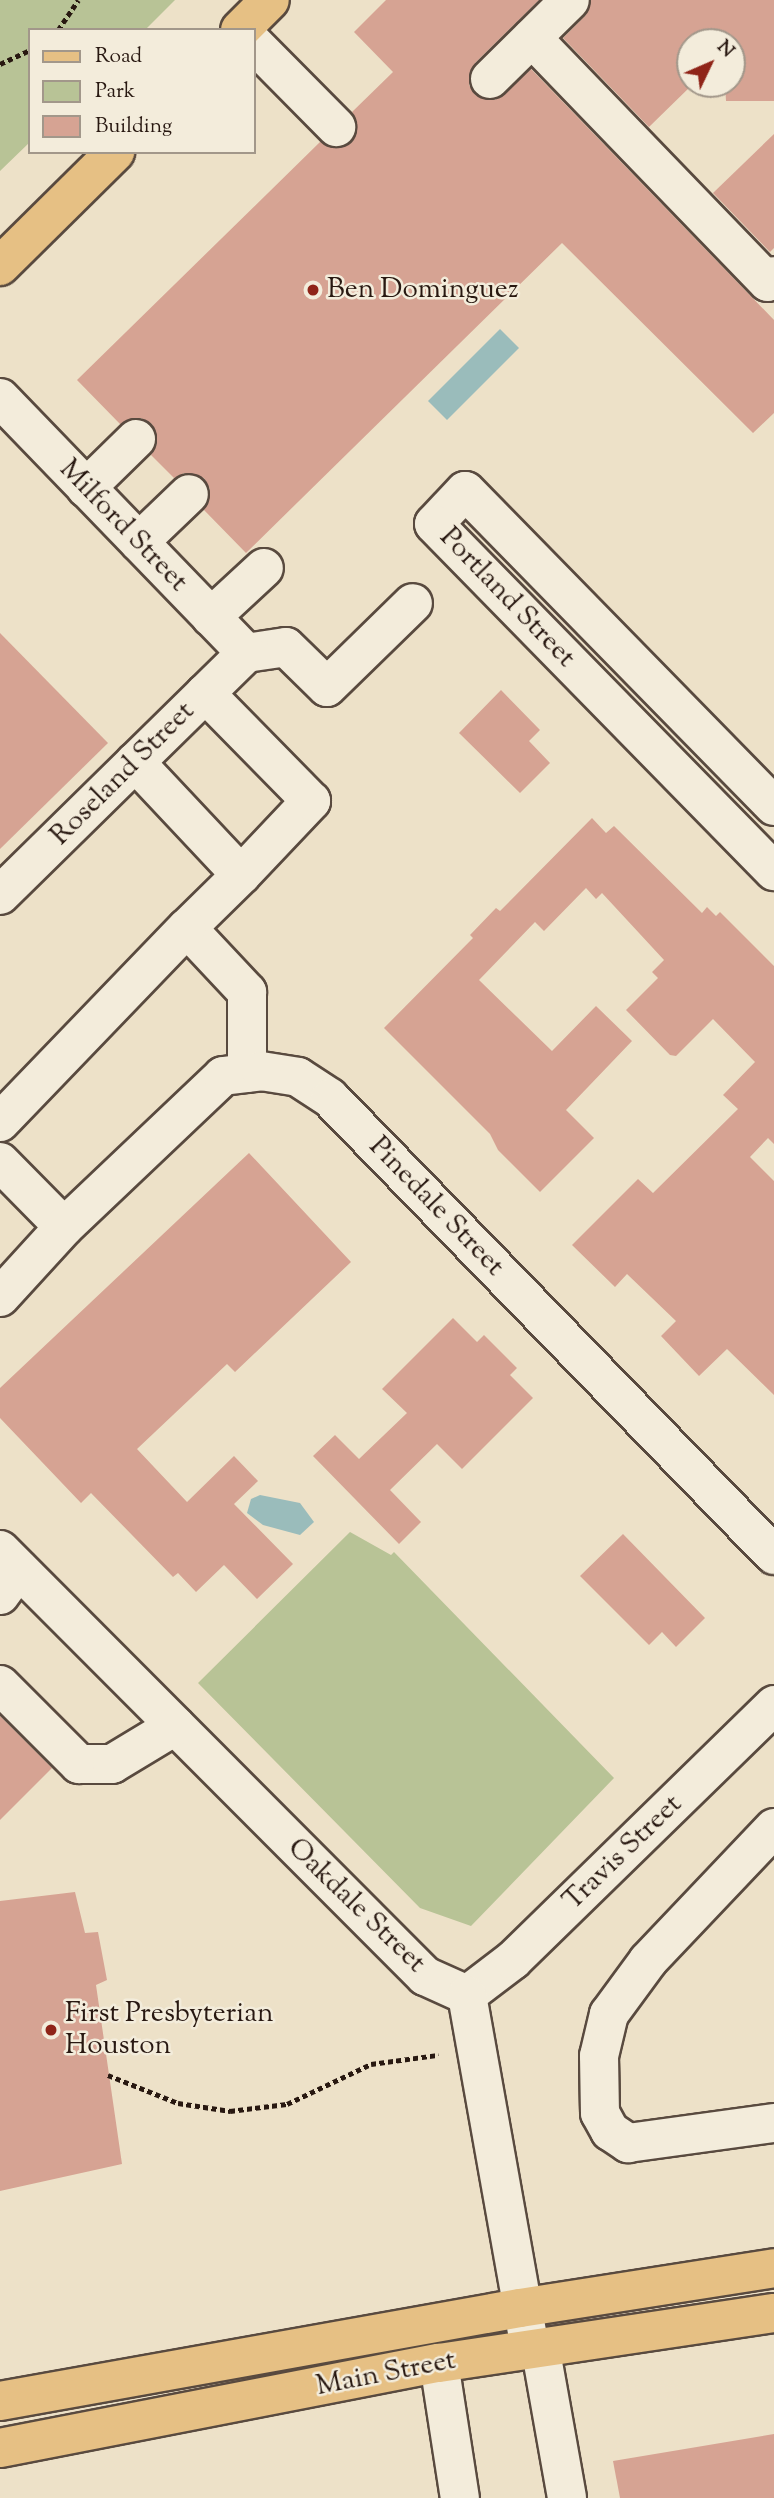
<!DOCTYPE html>
<html>
<head>
<meta charset="utf-8">
<style>
	body { margin:0 }
	#map { position:relative; width:774px; height:2498px; overflow:hidden; background:#ede1c8; font-family:"Sorts Mill Goudy",serif }
	div>[style] { position:absolute }
	[style*='--x'] { left:calc(var(--x)*1px); top:calc(var(--y)*1px); width:calc(var(--w)*1px); rotate:calc(var(--a)*1deg) }
	.green>* { inset:0; background:#b8c396 }
	.water>* { inset:0; background:#9abcbb }
	.building>* { inset:0; background:#d6a393 }
	.path>* { height:4.5px; margin-top:-2.25px; transform-origin:0; background:repeating-linear-gradient(90deg,#281811 0 5px,transparent 0 8.5px) }
	.roads { filter:drop-shadow(2px 0 #594a3f) drop-shadow(-2px 0 #594a3f) drop-shadow(0 2px #594a3f) drop-shadow(0 -2px #594a3f) }
	.minor>* { height:38px; margin:-19px; padding:0 19px; transform-origin:19px; border-radius:19px; background:#f3ecdb }
	.major>* { height:38px; margin:-19px; padding:0 19px; transform-origin:19px; border-radius:19px; background:#e6c084 }
	.dots>* { width:19px; height:19px; translate:-50% -50%; box-sizing:border-box; border:4px solid #f3ecdb; border-radius:50% }
	span { translate:-50% -50%; white-space:nowrap; text-align:center; line-height:1.15; -webkit-text-stroke:5px #f3ecdb; paint-order:stroke }
	.poi-label { font-size:28px; color:#281811 }
	.left { translate:0 -50%; text-align:left }
	.street-label { font-size:28px; color:#281811 }
	.legend { position:absolute; left:28px; top:28px; width:228px; height:126px; box-sizing:border-box; background:#f3ecdb; border:2px solid #a2978a; margin:0; padding:9px 12px; list-style:none; font-size:21px; color:#281811 }
	.legend li { display:flex; align-items:center; gap:14px; height:35px }
	.legend b { width:35px; border:2px solid #a2978a }
	.north { position:absolute; left:676px; top:28px; width:70px; height:70px; box-sizing:border-box; background:#f3ecdb; border:2px solid #a2978a; border-radius:50%; rotate:46deg; font-size:19px; font-weight:700; line-height:28px; text-align:center; color:#281811 }
	.north::after { content:''; display:block; margin:auto; width:24px; height:32px; background:#8f2418; clip-path:polygon(50% 0,100% 100%,50% 72%,0 100%) }
</style>
</head>
<body>
<div id="map">
	<div class="green">
		<div style="clip-path:polygon(0 0,175px 0,145px 30px,30px 30px,30px 142px,0 171px)"></div>
		<div style="clip-path:polygon(350px 1532px,391px 1555px,394px 1552px,614px 1778px,471px 1926px,420px 1908px,198px 1683px)"></div>
	</div>
	<div class="water">
		<div style="clip-path:polygon(500px 329px,519px 348px,447px 420px,428px 401px)"></div>
		<div style="clip-path:polygon(260px 1495px,300px 1503px,314px 1522px,300px 1535px,263px 1525px,247px 1513px,251px 1499px)"></div>
	</div>
	<div class="building">
		<div style="clip-path:polygon(386px 0,539px 0,475px 63px,469px 85px,475px 95px,495px 100px,531px 69px,774px 320px,774px 413px,753px 433px,562px 243px,246px 553px,204px 510px,210px 489px,204px 478px,184px 473px,174px 478px,151px 455px,157px 444px,152px 424px,141px 418px,120px 424px,77px 380px,320px 142px,341px 148px,352px 142px,357px 122px,352px 112px,393px 72px,354px 32px)"></div>
		<div style="clip-path:polygon(591px 0,774px 0,774px 101px,726px 101px,725px 84px,732px 84px,732px 42px,690px 42px,693px 84px,649px 127px,563px 38px,586px 15px)"></div>
		<div style="clip-path:polygon(774px 134px,774px 248px,770px 252px,713px 193px)"></div>
		<div style="clip-path:polygon(0 633px,108px 743px,0 849px)"></div>
		<div style="clip-path:polygon(501px 690px,540px 730px,529px 741px,550px 763px,520px 793px,459px 733px)"></div>
		<div style="clip-path:polygon(592px 818px,606px 833px,614px 826px,702px 913px,707px 907px,716px 916px,720px 912px,774px 966px,774px 1144px,768px 1138px,750px 1157px,774px 1181px,774px 1395px,727px 1349px,699px 1376px,661px 1336px,676px 1321px,627px 1274px,615px 1287px,572px 1245px,638px 1179px,653px 1193px,738px 1109px,723px 1095px,755px 1062px,713px 1019px,676px 1056px,670px 1055px,626px 1010px,658px 978px,652px 972px,664px 960px,602px 893px,596px 899px,586px 888px,544px 931px,535px 922px,479px 980px,552px 1051px,596px 1006px,632px 1041px,566px 1110px,594px 1138px,540px 1192px,498px 1150px,490px 1134px,384px 1028px,473px 938px,470px 935px,496px 908px,500px 911px)"></div>
		<div style="clip-path:polygon(249px 1153px,351px 1262px,235px 1372px,227px 1364px,137px 1449px,187px 1502px,234px 1456px,258px 1481px,234px 1504px,293px 1564px,257px 1599px,224px 1565px,196px 1592px,178px 1573px,173px 1577px,91px 1493px,81px 1503px,0 1418px,0 1388px)"></div>
		<div style="clip-path:polygon(453px 1318px,477px 1342px,484px 1335px,517px 1368px,510px 1375px,533px 1398px,462px 1469px,437px 1444px,390px 1490px,421px 1522px,399px 1544px,313px 1456px,335px 1435px,359px 1459px,407px 1413px,382px 1389px)"></div>
		<div style="clip-path:polygon(623px 1534px,705px 1618px,676px 1647px,662px 1632px,649px 1645px,580px 1576px)"></div>
		<div style="clip-path:polygon(0 1716px,52px 1768px,0 1820px)"></div>
		<div style="clip-path:polygon(75px 1892px,85px 1933px,98px 1932px,107px 1980px,96px 1985px,122px 2164px,0 2191px,0 1901px)"></div>
		<div style="clip-path:polygon(774px 2434px,774px 2498px,620px 2498px,613px 2461px)"></div>
	</div>
	<div class="path">
		<div style="--x:58;--y:30;--w:36;--a:-56"></div>
		<div style="--x:0;--y:64;--w:33;--a:-25"></div>
		<div style="--x:108;--y:2075;--w:75;--a:21.8"></div>
		<div style="--x:178;--y:2103;--w:53;--a:8.7"></div>
		<div style="--x:230;--y:2111;--w:57;--a:-7"></div>
		<div style="--x:287;--y:2104;--w:93;--a:-25.5"></div>
		<div style="--x:371;--y:2064;--w:68;--a:-7.7"></div>
	</div>
	<div class="roads">
		<div class="minor">
			<div style="--x:532;--y:38;--w:339;--a:46"></div>
			<div style="--x:768;--y:282;--w:8;--a:-45"></div>
			<div style="--x:254;--y:44;--w:117;--a:45.3"></div>
			<div style="--x:490;--y:79;--w:112;--a:-44.6"></div>
			<div style="--x:0;--y:398;--w:354;--a:46"></div>
			<div style="--x:86;--y:488;--w:70;--a:-44.4"></div>
			<div style="--x:139;--y:542;--w:69;--a:-43.8"></div>
			<div style="--x:211;--y:617;--w:72;--a:-42.8"></div>
			<div style="--x:246;--y:653;--w:40;--a:-8.5"></div>
			<div style="--x:286;--y:647;--w:57;--a:44.3"></div>
			<div style="--x:327;--y:687;--w:120;--a:-44.3"></div>
			<div style="--x:135;--y:762;--w:155;--a:46.8"></div>
			<div style="--x:241;--y:875;--w:102;--a:-46.6"></div>
			<div style="--x:311;--y:801;--w:151;--a:-134.5"></div>
			<div style="--x:774;--y:806;--w:441;--a:-134.4"></div>
			<div style="--x:465;--y:491;--w:45;--a:133.2"></div>
			<div style="--x:434;--y:524;--w:486;--a:45.6"></div>
			<div style="--x:241;--y:875;--w:76;--a:135.5"></div>
			<div style="--x:187;--y:928;--w:88;--a:46.8"></div>
			<div style="--x:247;--y:992;--w:81;--a:90"></div>
			<div style="--x:0;--y:895;--w:345;--a:-44.5"></div>
			<div style="--x:0;--y:1122;--w:269;--a:-46.1"></div>
			<div style="--x:0;--y:1162;--w:91;--a:45.4"></div>
			<div style="--x:0;--y:1297;--w:95;--a:-47.6"></div>
			<div style="--x:64;--y:1227;--w:219;--a:-43.5"></div>
			<div style="--x:223;--y:1076;--w:38;--a:-7"></div>
			<div style="--x:261;--y:1071;--w:37;--a:9"></div>
			<div style="--x:298;--y:1077;--w:38;--a:33"></div>
			<div style="--x:330;--y:1098;--w:637;--a:45.83"></div>
			<div style="--x:0;--y:1550;--w:602;--a:45.07"></div>
			<div style="--x:425;--y:1976;--w:46;--a:24.3"></div>
			<div style="--x:0;--y:1595;--w:32;--a:-54"></div>
			<div style="--x:0;--y:1685;--w:112;--a:45"></div>
			<div style="--x:79;--y:1764;--w:33;--a:0"></div>
			<div style="--x:112;--y:1764;--w:74;--a:-31.1"></div>
			<div style="--x:774;--y:1828;--w:183;--a:133.5"></div>
			<div style="--x:648;--y:1961;--w:66;--a:126.3"></div>
			<div style="--x:609;--y:2014;--w:43;--a:103.4"></div>
			<div style="--x:599;--y:2056;--w:57;--a:89"></div>
			<div style="--x:600;--y:2113;--w:21;--a:61"></div>
			<div style="--x:610;--y:2131;--w:22;--a:34"></div>
			<div style="--x:628;--y:2143;--w:147;--a:-7.8"></div>
			<div style="--x:467;--y:1995;--w:58;--a:-37.3"></div>
			<div style="--x:513;--y:1960;--w:365;--a:-44.3"></div>
			<div style="--x:467;--y:1995;--w:359;--a:79.9"></div>
			<div style="--x:540;--y:2346;--w:154;--a:79.9"></div>
			<div style="--x:439;--y:2363;--w:137;--a:81.2"></div>
		</div>
		<div class="major">
			<div style="--x:240;--y:30;--w:42;--a:-45"></div>
			<div style="--x:0;--y:266;--w:162;--a:-44.7"></div>
			<div style="--x:0;--y:2401;--w:528;--a:-10.14"></div>
			<div style="--x:520;--y:2308;--w:257;--a:-8.9"></div>
			<div style="--x:0;--y:2448;--w:447;--a:-11"></div>
			<div style="--x:439;--y:2363;--w:339;--a:-8.5"></div>
		</div>
	</div>
	<div class="dots">
		<div style="left:313px;top:290px;background:#8f2418"></div>
		<div style="left:51px;top:2030px;background:#8f2418"></div>
	</div>
	<div class="poi-label">
		<span class="left" style="left:327px;top:290px">Ben Dominguez</span>
		<span class="left" style="left:65px;top:2030px">First Presbyterian<br>Houston</span>
	</div>
	<div class="street-label">
		<span style="left:123px;top:526px;rotate:46deg">Milford Street</span>
		<span style="left:507px;top:598px;rotate:46deg">Portland Street</span>
		<span style="left:123px;top:774px;rotate:-45deg">Roseland Street</span>
		<span style="left:436px;top:1207px;rotate:46deg">Pinedale Street</span>
		<span style="left:623px;top:1853px;rotate:-44deg">Travis Street</span>
		<span style="left:356px;top:1906px;rotate:44deg">Oakdale Street</span>
		<span style="left:386px;top:2374px;rotate:-11deg">Main Street</span>
	</div>
	<ul class="legend">
	<li><b style="height:9px;background:#e6c084"></b>Road</li>
	<li><b style="height:19px;background:#b8c396"></b>Park</li>
	<li><b style="height:19px;background:#d6a393"></b>Building</li>
	</ul>
	<div class="north">N</div>
</div>
</body>
</html>
